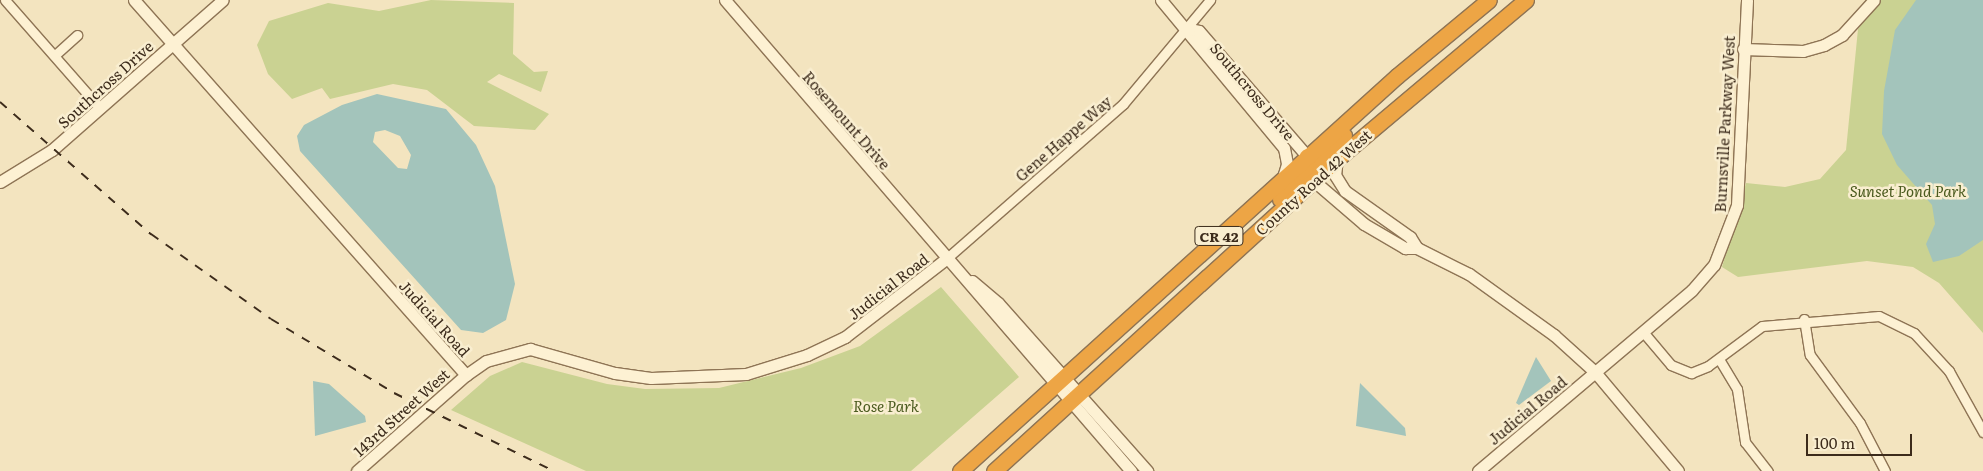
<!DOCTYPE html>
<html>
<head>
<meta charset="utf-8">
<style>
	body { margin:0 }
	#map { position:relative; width:1983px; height:471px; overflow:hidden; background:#f3e4bf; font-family:Literata,serif }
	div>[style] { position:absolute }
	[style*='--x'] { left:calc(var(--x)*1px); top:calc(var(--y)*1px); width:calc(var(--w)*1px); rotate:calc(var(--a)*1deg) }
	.green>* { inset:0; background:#cad292 }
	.water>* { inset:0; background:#a3c4bb }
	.roads { filter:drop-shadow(1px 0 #8e7455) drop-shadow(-1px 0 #8e7455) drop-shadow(0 1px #8e7455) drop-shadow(0 -1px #8e7455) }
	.street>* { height:9px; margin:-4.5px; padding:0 4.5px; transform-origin:4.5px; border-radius:4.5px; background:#fdf1d3 }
	.secondary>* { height:11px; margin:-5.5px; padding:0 5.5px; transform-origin:5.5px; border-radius:5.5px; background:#fdf1d3 }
	.highway>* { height:15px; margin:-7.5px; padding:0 7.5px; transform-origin:7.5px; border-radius:7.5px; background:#eda545 }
	.rail>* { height:2px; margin-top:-1px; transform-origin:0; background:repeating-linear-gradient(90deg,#3c2b1b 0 9px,transparent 0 18px) }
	span { translate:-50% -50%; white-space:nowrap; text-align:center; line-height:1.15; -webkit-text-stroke:5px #f9eed0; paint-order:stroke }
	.shield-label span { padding:1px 4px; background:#f9eed0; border:1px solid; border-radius:4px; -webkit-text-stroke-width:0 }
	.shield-label { font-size:14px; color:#3c2b1b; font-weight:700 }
	.street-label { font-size:15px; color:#3c2b1b }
	.park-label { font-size:15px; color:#4b5b1f; font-style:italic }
	.scale { position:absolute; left:1806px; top:434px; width:106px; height:22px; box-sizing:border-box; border:2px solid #3c2b1b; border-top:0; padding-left:6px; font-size:15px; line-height:18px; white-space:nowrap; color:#3c2b1b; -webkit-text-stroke:4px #f9eed0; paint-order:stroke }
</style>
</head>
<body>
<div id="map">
	<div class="green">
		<div style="clip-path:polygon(431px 0,514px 3px,513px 54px,534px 72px,548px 71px,541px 92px,499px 74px,487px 82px,549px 114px,535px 130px,474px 126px,427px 90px,393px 84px,330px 99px,322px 88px,292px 99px,268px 74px,257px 45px,269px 21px,328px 3px,379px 11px)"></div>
		<div style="clip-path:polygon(1879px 0,1983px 0,1983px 333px,1939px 283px,1913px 267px,1867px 261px,1738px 277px,1722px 267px,1746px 183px,1785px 187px,1820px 179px,1846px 150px,1858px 29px)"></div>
		<div style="clip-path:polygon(941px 287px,1019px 377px,911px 471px,586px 471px,451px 410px,490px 376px,522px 362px,607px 384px,645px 389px,719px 388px,801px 368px,860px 346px)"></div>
	</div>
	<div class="water">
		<div style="clip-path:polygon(1916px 0,1983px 0,1983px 240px,1959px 256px,1933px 262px,1926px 244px,1935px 224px,1932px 205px,1897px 165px,1882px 134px,1884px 91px,1895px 30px)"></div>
		<div style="clip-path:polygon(evenodd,377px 94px,446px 109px,476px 145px,495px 186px,515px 284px,506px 320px,483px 333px,461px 330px,300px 151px,297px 136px,304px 125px,342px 105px,377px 94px,385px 130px,400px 136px,411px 155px,407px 169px,398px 168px,373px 142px,375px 132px,385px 130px)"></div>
		<div style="clip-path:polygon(1536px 357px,1551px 381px,1519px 405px,1516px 403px)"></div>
		<div style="clip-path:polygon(313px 381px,329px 384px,365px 416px,366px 422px,315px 436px)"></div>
		<div style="clip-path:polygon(1360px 383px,1405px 428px,1406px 436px,1356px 426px)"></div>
	</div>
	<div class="roads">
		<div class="street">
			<div style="--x:5;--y:0;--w:144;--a:48.7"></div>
			<div style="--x:55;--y:55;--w:30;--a:-42"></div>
			<div style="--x:946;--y:259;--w:235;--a:-41.2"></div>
			<div style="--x:1123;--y:104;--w:136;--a:-50.1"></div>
			<div style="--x:1804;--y:319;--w:36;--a:81"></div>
			<div style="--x:1810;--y:355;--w:84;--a:53.7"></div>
			<div style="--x:1860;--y:423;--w:54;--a:62.5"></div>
			<div style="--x:1644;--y:333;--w:42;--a:49.8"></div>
			<div style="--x:1671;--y:365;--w:22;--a:22"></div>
			<div style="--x:1691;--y:373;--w:18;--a:-22"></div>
			<div style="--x:1708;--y:366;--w:67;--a:-36.5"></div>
			<div style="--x:1762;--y:326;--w:117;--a:-4.9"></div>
			<div style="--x:1879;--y:316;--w:39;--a:26"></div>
			<div style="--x:1914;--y:333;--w:52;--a:47.4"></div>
			<div style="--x:1949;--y:371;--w:70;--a:60.9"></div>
			<div style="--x:1719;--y:359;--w:35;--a:59"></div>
			<div style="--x:1737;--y:389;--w:54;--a:81.4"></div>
			<div style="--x:1745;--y:442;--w:37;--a:52"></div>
		</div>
		<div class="secondary">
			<div style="--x:134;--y:0;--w:501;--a:48.48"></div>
			<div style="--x:466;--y:375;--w:24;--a:-35"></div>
			<div style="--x:486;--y:361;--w:46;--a:-15.3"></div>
			<div style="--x:530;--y:349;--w:88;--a:15.8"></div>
			<div style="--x:615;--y:373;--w:36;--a:8"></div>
			<div style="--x:651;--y:378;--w:95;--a:-2.4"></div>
			<div style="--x:746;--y:374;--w:64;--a:-17.3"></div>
			<div style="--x:807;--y:355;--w:42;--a:-25.3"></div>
			<div style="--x:845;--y:337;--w:128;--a:-37.7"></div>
			<div style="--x:725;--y:0;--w:622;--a:49.24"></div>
			<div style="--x:1161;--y:0;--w:192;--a:50.3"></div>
			<div style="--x:1284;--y:148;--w:16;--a:79"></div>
			<div style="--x:1287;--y:164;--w:14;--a:107"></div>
			<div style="--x:1186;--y:28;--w:13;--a:13"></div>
			<div style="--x:1199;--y:31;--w:165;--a:49.2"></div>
			<div style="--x:1743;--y:49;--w:60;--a:1.9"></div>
			<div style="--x:1803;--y:51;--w:22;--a:-16"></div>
			<div style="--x:1824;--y:45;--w:21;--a:-29"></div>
			<div style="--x:1842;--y:35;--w:47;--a:-47.6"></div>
			<div style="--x:1337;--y:159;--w:16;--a:97"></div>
			<div style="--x:1335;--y:175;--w:19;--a:58"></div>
			<div style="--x:1345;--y:191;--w:80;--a:35.3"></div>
			<div style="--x:1410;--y:237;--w:13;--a:58"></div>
			<div style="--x:1314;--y:181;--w:66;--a:40.7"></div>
			<div style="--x:1364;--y:224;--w:48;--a:30.3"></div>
			<div style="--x:1405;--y:248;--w:12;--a:0"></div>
			<div style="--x:1417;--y:248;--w:58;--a:26.6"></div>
			<div style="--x:1469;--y:274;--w:105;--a:35.7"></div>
			<div style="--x:1554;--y:335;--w:55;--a:42.1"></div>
			<div style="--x:1595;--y:372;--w:129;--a:50"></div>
			<div style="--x:0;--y:182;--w:61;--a:-31.6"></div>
			<div style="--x:52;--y:150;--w:227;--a:-41.3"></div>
			<div style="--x:972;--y:281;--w:34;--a:40"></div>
			<div style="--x:998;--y:303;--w:225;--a:48.4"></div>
			<div style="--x:357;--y:471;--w:145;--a:-41.4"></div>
			<div style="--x:1478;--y:471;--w:280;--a:-40.2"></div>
			<div style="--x:1692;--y:290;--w:33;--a:-49"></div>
			<div style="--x:1714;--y:265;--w:64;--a:-69"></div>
			<div style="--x:1737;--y:205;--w:205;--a:-87.2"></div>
		</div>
		<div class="highway">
			<div style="--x:1314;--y:179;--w:21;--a:-71"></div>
			<div style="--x:1321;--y:159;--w:33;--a:-46"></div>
			<div style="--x:1280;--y:199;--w:35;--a:-47"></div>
			<div style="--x:1304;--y:173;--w:17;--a:-80"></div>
			<div style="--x:960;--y:471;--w:589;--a:-42.11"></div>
			<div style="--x:1397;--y:76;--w:119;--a:-39.6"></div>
			<div style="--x:994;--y:471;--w:464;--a:-42.3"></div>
			<div style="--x:1337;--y:159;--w:247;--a:-40.1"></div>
		</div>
	</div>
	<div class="rail">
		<div style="--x:0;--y:102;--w:201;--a:41.2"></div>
		<div style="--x:151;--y:234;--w:147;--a:35.3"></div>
		<div style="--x:271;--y:319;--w:144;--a:31"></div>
		<div style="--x:394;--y:393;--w:178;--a:26"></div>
	</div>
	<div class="shield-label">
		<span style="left:1219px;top:236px">CR 42</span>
	</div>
	<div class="street-label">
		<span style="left:105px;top:84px;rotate:-42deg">Southcross Drive</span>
		<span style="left:1253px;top:91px;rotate:50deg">Southcross Drive</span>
		<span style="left:847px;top:120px;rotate:49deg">Rosemount Drive</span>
		<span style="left:1724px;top:124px;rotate:-87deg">Burnsville Parkway West</span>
		<span style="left:1063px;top:138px;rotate:-41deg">Gene Happe Way</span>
		<span style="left:1313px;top:182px;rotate:-42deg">County Road 42 West</span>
		<span style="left:888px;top:286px;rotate:-38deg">Judicial Road</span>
		<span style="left:435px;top:318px;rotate:48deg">Judicial Road</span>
		<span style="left:1527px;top:410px;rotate:-40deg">Judicial Road</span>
		<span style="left:401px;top:412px;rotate:-42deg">143rd Street West</span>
	</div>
	<div class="park-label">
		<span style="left:1908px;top:191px">Sunset Pond Park</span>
		<span style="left:886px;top:406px">Rose Park</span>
	</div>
	<div class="scale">100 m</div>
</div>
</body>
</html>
